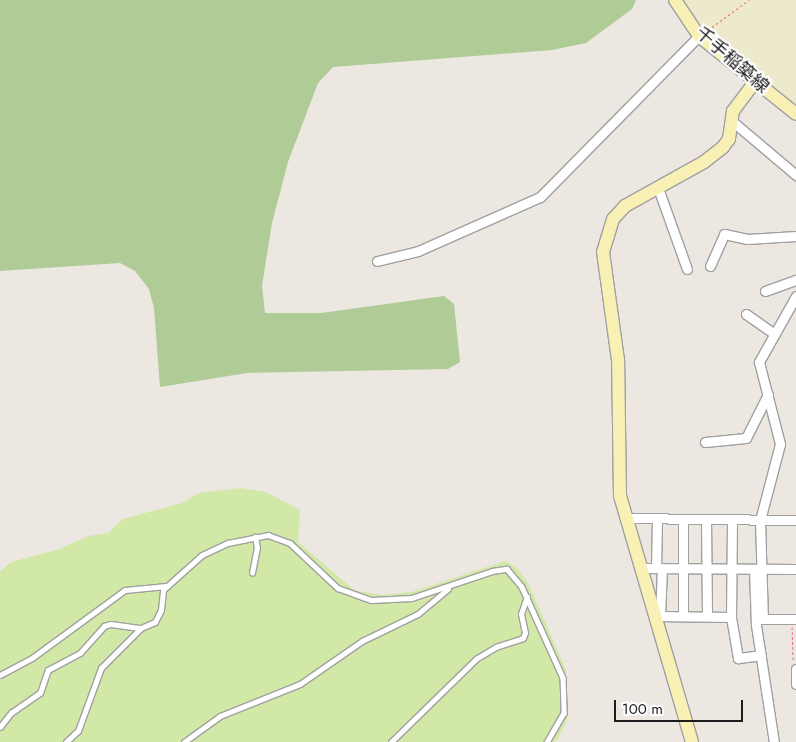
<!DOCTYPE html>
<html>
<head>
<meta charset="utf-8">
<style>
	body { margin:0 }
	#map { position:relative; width:796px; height:742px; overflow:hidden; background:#ede7e1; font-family:Jost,"Noto Sans JP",sans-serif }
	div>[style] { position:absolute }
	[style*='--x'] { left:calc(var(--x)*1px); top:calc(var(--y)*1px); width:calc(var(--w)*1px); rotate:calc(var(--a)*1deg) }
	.farmland>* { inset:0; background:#ece9cc }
	.grass>* { inset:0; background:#d2e8a6 }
	.forest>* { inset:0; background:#afcc96 }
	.path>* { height:1px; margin-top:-0.5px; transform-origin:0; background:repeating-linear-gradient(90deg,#f86771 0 2.5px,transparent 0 5px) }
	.roads { filter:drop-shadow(1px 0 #a0a0a0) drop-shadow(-1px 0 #a0a0a0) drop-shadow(0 1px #a0a0a0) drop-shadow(0 -1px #a0a0a0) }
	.lane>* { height:4.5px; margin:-2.25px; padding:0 2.25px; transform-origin:2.25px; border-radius:2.25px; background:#fff }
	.street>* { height:9px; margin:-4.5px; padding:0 4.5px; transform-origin:4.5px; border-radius:4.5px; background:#fff }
	.secondary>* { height:12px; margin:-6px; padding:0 6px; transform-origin:6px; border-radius:6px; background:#f8f0b4 }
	span { translate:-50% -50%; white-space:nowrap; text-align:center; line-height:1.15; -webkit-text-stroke:4.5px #fff; paint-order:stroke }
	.street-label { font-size:18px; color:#1c1c1c }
	.scale { position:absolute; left:614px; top:700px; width:129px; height:22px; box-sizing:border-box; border:2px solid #1c1c1c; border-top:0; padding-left:6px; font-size:15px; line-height:18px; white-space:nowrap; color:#1c1c1c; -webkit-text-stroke:4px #fff; paint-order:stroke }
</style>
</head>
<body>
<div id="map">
	<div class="farmland">
		<div style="clip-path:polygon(683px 0,796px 0,796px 106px,709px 36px)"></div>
	</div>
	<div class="grass">
		<div style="clip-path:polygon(241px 488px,266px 492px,300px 510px,298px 542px,354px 590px,381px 595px,412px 592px,505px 561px,517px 568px,529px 585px,566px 670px,567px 720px,558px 739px,554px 742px,0 742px,0 572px,11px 562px,60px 549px,88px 536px,108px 533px,123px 519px,182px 503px,199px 493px)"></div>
	</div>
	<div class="forest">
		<div style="clip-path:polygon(0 0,636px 0,632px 9px,586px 43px,552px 50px,333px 67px,318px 83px,288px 162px,272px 223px,262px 286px,265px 313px,321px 313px,444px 296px,454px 304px,460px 362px,448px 369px,247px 373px,160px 387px,154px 308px,149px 289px,135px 271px,120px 263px,0 271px)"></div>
	</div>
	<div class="path">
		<div style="--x:708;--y:30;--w:51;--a:-36.2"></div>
		<div style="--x:792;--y:627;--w:33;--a:88"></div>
	</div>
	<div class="roads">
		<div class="lane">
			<div style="--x:252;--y:573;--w:25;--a:-79"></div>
			<div style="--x:257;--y:548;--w:11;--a:-100"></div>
			<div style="--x:0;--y:675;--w:36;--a:-28"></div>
			<div style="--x:32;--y:658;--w:115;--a:-36.2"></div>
			<div style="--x:125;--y:590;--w:41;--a:-5.6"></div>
			<div style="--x:0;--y:727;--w:18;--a:-52"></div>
			<div style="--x:11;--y:713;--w:35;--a:-35"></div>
			<div style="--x:40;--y:693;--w:24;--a:-71"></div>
			<div style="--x:48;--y:670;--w:36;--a:-28"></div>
			<div style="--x:80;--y:653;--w:36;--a:-48"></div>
			<div style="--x:104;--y:626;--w:7;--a:-16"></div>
			<div style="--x:111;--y:624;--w:30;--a:8"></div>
			<div style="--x:141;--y:628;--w:15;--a:-23"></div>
			<div style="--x:155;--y:622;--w:13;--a:-63"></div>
			<div style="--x:161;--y:610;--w:20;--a:-84"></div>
			<div style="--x:163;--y:590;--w:52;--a:-41.9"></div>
			<div style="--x:202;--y:555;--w:29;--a:-25"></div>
			<div style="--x:228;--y:543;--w:41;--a:-11.3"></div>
			<div style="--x:268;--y:535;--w:23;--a:20"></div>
			<div style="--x:290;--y:543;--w:66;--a:43.2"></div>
			<div style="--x:338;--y:588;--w:35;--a:20"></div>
			<div style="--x:371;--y:600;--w:41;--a:-2.8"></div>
			<div style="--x:412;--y:598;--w:84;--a:-18.6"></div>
			<div style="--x:492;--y:571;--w:15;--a:-8"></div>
			<div style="--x:507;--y:569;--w:23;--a:50"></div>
			<div style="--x:522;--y:587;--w:100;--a:65.7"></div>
			<div style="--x:563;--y:678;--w:35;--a:88"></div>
			<div style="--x:564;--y:713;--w:34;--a:120"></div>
			<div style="--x:66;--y:742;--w:16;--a:-43"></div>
			<div style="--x:78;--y:731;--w:67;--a:-69.9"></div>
			<div style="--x:101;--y:668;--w:55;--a:-45"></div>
			<div style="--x:184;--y:742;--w:44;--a:-35.8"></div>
			<div style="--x:220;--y:716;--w:86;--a:-21.8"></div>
			<div style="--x:300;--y:684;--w:75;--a:-34.7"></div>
			<div style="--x:362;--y:641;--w:62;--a:-25.7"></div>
			<div style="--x:418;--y:614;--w:39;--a:-40"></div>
			<div style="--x:391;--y:742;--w:119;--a:-44.3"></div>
			<div style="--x:476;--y:659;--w:23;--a:-31"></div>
			<div style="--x:496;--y:647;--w:28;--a:-18"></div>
			<div style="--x:523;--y:638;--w:5;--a:-68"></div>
			<div style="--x:525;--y:633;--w:19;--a:-102"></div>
			<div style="--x:521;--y:614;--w:18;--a:-71"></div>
		</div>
		<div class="street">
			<div style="--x:732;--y:121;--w:84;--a:40.2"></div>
			<div style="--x:658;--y:188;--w:86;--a:70.3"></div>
			<div style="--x:377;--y:261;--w:42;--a:-13.7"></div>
			<div style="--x:418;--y:251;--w:133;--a:-23.9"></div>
			<div style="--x:540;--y:197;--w:226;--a:-45.4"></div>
			<div style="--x:710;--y:266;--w:35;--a:-66"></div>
			<div style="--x:724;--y:234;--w:24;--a:12"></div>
			<div style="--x:747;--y:239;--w:49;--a:-3.5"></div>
			<div style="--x:765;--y:291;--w:33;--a:-20"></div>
			<div style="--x:796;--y:296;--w:76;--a:119.3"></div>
			<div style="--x:759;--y:362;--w:85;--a:75.6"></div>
			<div style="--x:780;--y:444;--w:79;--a:104.7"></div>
			<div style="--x:760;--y:520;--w:99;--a:88.3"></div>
			<div style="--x:763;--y:619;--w:33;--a:0"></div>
			<div style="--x:746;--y:314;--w:35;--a:35"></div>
			<div style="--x:705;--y:442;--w:41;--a:-5.6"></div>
			<div style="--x:746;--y:438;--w:49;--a:-63.4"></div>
			<div style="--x:626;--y:518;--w:170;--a:0.7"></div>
			<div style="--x:683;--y:519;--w:97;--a:90"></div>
			<div style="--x:706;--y:519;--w:97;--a:89.4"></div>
			<div style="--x:641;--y:568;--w:155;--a:0.4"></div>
			<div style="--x:656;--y:568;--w:49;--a:-88.8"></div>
			<div style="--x:754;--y:569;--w:56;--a:88"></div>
			<div style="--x:756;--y:625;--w:118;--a:81.3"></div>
			<div style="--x:656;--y:616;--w:75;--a:0.8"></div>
			<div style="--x:731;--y:617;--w:42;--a:80.3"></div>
			<div style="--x:738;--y:658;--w:23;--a:-7"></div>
			<div style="--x:660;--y:616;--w:48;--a:-87.6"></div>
			<div style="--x:731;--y:617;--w:97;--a:-89.4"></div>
			<div style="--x:796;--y:669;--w:15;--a:90"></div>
		</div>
		<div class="secondary">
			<div style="--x:675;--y:0;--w:43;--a:56.3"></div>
			<div style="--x:699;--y:36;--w:124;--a:38.8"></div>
			<div style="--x:692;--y:742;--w:256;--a:-106.3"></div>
			<div style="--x:620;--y:496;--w:136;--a:-90.8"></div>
			<div style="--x:618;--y:360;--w:109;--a:-97.9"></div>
			<div style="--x:603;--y:252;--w:34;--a:-73"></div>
			<div style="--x:613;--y:219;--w:18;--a:-47"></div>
			<div style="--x:625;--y:206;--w:90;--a:-29.1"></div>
			<div style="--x:704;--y:162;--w:24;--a:-38"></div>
			<div style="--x:723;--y:147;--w:10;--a:-53"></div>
			<div style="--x:729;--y:139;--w:28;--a:-82"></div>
			<div style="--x:733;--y:111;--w:36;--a:-53"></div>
		</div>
	</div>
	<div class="street-label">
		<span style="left:732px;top:60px;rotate:41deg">千手稲築線</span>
	</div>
	<div class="scale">100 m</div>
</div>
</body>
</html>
